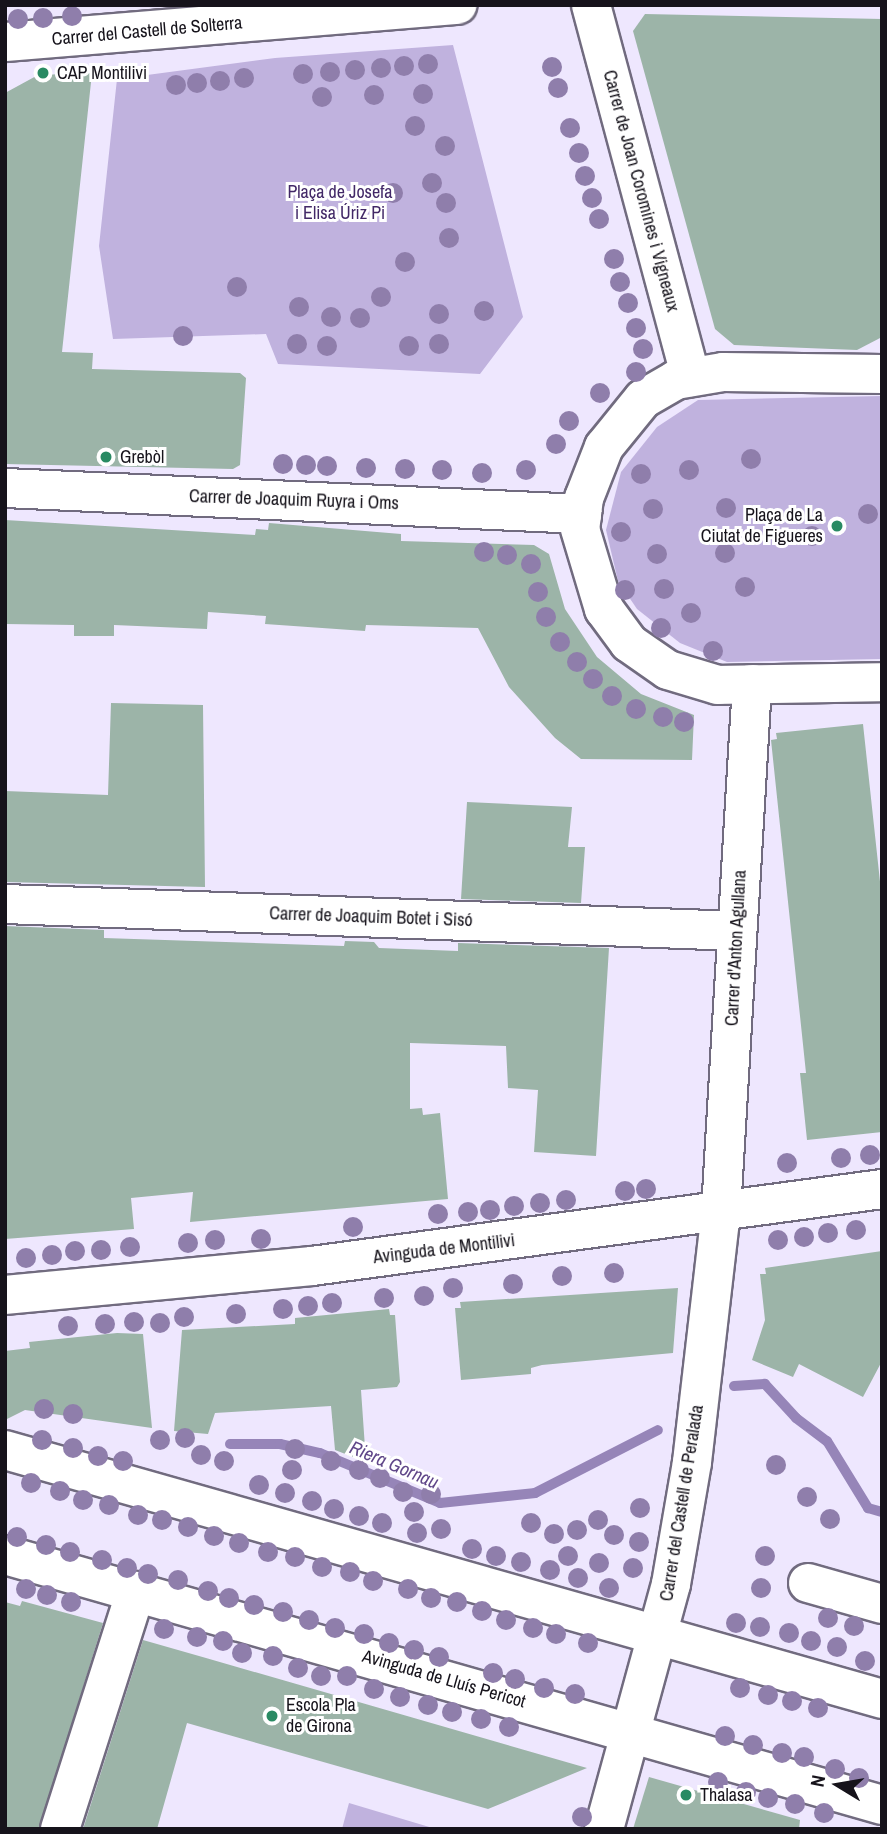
<!DOCTYPE html>
<html>
<head>
<meta charset="utf-8">
<style>
	body { margin:0 }
	#map { position:relative; width:887px; height:1834px; overflow:hidden; background:#eee7fe; font-family:"Archivo Narrow",sans-serif }
	div>[style] { position:absolute }
	[style*='--x'] { left:calc(var(--x)*1px); top:calc(var(--y)*1px); width:calc(var(--w)*1px); rotate:calc(var(--a)*1deg) }
	.green>* { inset:0; background:#c0b2de }
	.stream>* { height:10px; margin:-5px; padding:0 5px; transform-origin:5px; border-radius:5px; background:#9685b8 }
	.building>* { inset:0; background:#9cb4a8 }
	.roads { filter:drop-shadow(2px 0 #716b7f) drop-shadow(-2px 0 #716b7f) drop-shadow(0 2px #716b7f) drop-shadow(0 -2px #716b7f) }
	.minor>* { height:38px; margin:-19px; padding:0 19px; transform-origin:19px; border-radius:19px; background:#fff }
	.trees>* { width:20px; height:20px; margin:-10px; border-radius:50%; background:#8f7eab }
	.dots>* { width:19px; height:19px; translate:-50% -50%; box-sizing:border-box; border:4px solid #fff; border-radius:50% }
	span { translate:-50% -50%; white-space:nowrap; text-align:center; line-height:1.15; -webkit-text-stroke:6px #fff; paint-order:stroke }
	.street-label { font-size:18px; color:#16131b }
	.poi-label { font-size:18px; color:#16131b }
	.left { translate:0 -50%; text-align:left }
	.right { translate:-100% -50%; text-align:right }
	.park-label { font-size:18px; color:#422867 }
	.water-label { font-size:19px; color:#604789; font-style:italic }
	.frame { position:absolute; inset:0; border:7px solid #16131b; pointer-events:none }
	.north { position:absolute; left:803px; top:1750px; width:70px; height:70px; -webkit-text-stroke:5px #fff; paint-order:stroke; rotate:281deg; font-size:19px; font-weight:700; line-height:28px; text-align:center; color:#16131b }
	.north::after { content:''; display:block; margin:auto; width:24px; height:32px; background:#16131b; clip-path:polygon(50% 0,100% 100%,50% 72%,0 100%) }
</style>
</head>
<body>
<div id="map">
	<div class="green">
		<div style="clip-path:polygon(453px 45px,523px 317px,480px 374px,278px 364px,266px 334px,113px 339px,99px 246px,117px 79px,275px 58px)"></div>
		<div style="clip-path:polygon(882px 396px,882px 659px,727px 662px,680px 643px,637px 609px,618px 581px,606px 530px,621px 472px,657px 427px,698px 400px)"></div>
		<div style="clip-path:polygon(349px 1803px,436px 1829px,342px 1829px)"></div>
	</div>
	<div class="stream">
		<div style="--x:734;--y:1386;--w:31;--a:-4"></div>
		<div style="--x:765;--y:1384;--w:46;--a:47.6"></div>
		<div style="--x:796;--y:1418;--w:39;--a:37"></div>
		<div style="--x:827;--y:1441;--w:79;--a:58.5"></div>
		<div style="--x:868;--y:1508;--w:15;--a:16"></div>
		<div style="--x:230;--y:1444;--w:50;--a:0"></div>
		<div style="--x:280;--y:1444;--w:41;--a:12.7"></div>
		<div style="--x:320;--y:1453;--w:130;--a:22.6"></div>
		<div style="--x:440;--y:1503;--w:96;--a:-6"></div>
		<div style="--x:535;--y:1493;--w:138;--a:-27.1"></div>
	</div>
	<div class="building">
		<div style="clip-path:polygon(645px 14px,882px 19px,882px 337px,857px 350px,734px 345px,715px 329px,633px 31px)"></div>
		<div style="clip-path:polygon(92px 73px,62px 352px,93px 353px,92px 369px,240px 373px,246px 378px,240px 465px,233px 469px,5px 464px,5px 93px,38px 75px)"></div>
		<div style="clip-path:polygon(5px 520px,255px 535px,256px 529px,268px 530px,269px 523px,401px 534px,401px 541px,534px 545px,549px 554px,565px 609px,597px 657px,641px 694px,694px 715px,692px 760px,581px 759px,555px 738px,509px 687px,478px 628px,366px 625px,365px 631px,265px 624px,266px 616px,208px 612px,207px 629px,114px 625px,114px 636px,74px 636px,74px 625px,5px 624px)"></div>
		<div style="clip-path:polygon(111px 703px,203px 705px,205px 887px,5px 882px,5px 791px,108px 795px)"></div>
		<div style="clip-path:polygon(863px 724px,882px 900px,882px 1132px,807px 1140px,800px 1073px,806px 1073px,771px 740px,777px 739px,776px 733px)"></div>
		<div style="clip-path:polygon(467px 802px,572px 807px,568px 847px,585px 847px,581px 903px,461px 899px)"></div>
		<div style="clip-path:polygon(5px 926px,104px 930px,104px 938px,344px 946px,345px 941px,374px 942px,379px 948px,458px 951px,458px 943px,609px 948px,596px 1156px,534px 1152px,538px 1090px,508px 1088px,506px 1046px,410px 1043px,410px 1109px,422px 1108px,423px 1115px,440px 1113px,448px 1199px,190px 1222px,193px 1192px,131px 1198px,134px 1229px,5px 1239px)"></div>
		<div style="clip-path:polygon(882px 1251px,882px 1361px,863px 1397px,799px 1364px,793px 1377px,752px 1360px,765px 1320px,760px 1274px,766px 1274px,765px 1268px)"></div>
		<div style="clip-path:polygon(678px 1288px,673px 1353px,542px 1365px,531px 1368px,531px 1374px,461px 1380px,455px 1308px,461px 1308px,460px 1302px)"></div>
		<div style="clip-path:polygon(389px 1309px,390px 1315px,395px 1315px,400px 1382px,397px 1387px,361px 1390px,366px 1462px,335px 1450px,331px 1406px,215px 1413px,208px 1434px,174px 1431px,182px 1330px,295px 1324px,295px 1318px)"></div>
		<div style="clip-path:polygon(117px 1333px,143px 1334px,152px 1428px,25px 1410px,5px 1420px,5px 1351px,30px 1348px,29px 1342px)"></div>
		<div style="clip-path:polygon(22px 1601px,103px 1623px,39px 1829px,5px 1829px,5px 1602px,20px 1606px)"></div>
		<div style="clip-path:polygon(143px 1640px,206px 1658px,587px 1768px,488px 1809px,187px 1723px,157px 1829px,83px 1829px)"></div>
		<div style="clip-path:polygon(649px 1777px,800px 1820px,799px 1829px,633px 1829px)"></div>
	</div>
	<div class="roads">
		<div class="minor">
			<div style="--x:591;--y:5;--w:385;--a:75"></div>
			<div style="--x:5;--y:42;--w:454;--a:-4.7"></div>
			<div style="--x:882;--y:374;--w:159;--a:-179.3"></div>
			<div style="--x:723;--y:372;--w:48;--a:170.3"></div>
			<div style="--x:676;--y:380;--w:38;--a:150"></div>
			<div style="--x:643;--y:399;--w:62;--a:129.1"></div>
			<div style="--x:604;--y:447;--w:55;--a:111.4"></div>
			<div style="--x:584;--y:498;--w:31;--a:97"></div>
			<div style="--x:580;--y:529;--w:84;--a:73.3"></div>
			<div style="--x:604;--y:609;--w:42;--a:53.7"></div>
			<div style="--x:629;--y:643;--w:47;--a:34.7"></div>
			<div style="--x:668;--y:670;--w:52;--a:16.7"></div>
			<div style="--x:718;--y:685;--w:164;--a:-1"></div>
			<div style="--x:5;--y:488;--w:578;--a:2.58"></div>
			<div style="--x:5;--y:904;--w:732;--a:2.11"></div>
			<div style="--x:5;--y:1295;--w:308;--a:-5.4"></div>
			<div style="--x:312;--y:1266;--w:575;--a:-7.69"></div>
			<div style="--x:5;--y:1450;--w:912;--a:15.85"></div>
			<div style="--x:5;--y:1555;--w:912;--a:15.91"></div>
			<div style="--x:808;--y:1583;--w:77;--a:15.8"></div>
			<div style="--x:60;--y:1829;--w:250;--a:-72.3"></div>
			<div style="--x:604;--y:1829;--w:254;--a:-74.7"></div>
			<div style="--x:671;--y:1584;--w:124;--a:-80.2"></div>
			<div style="--x:692;--y:1462;--w:253;--a:-83.4"></div>
			<div style="--x:721;--y:1211;--w:528;--a:-86.63"></div>
		</div>
	</div>
	<div class="trees">
		<div style="left:72px;top:16px"></div>
		<div style="left:43px;top:18px"></div>
		<div style="left:18px;top:19px"></div>
		<div style="left:428px;top:64px"></div>
		<div style="left:404px;top:66px"></div>
		<div style="left:552px;top:67px"></div>
		<div style="left:381px;top:68px"></div>
		<div style="left:355px;top:70px"></div>
		<div style="left:330px;top:72px"></div>
		<div style="left:303px;top:74px"></div>
		<div style="left:244px;top:78px"></div>
		<div style="left:220px;top:81px"></div>
		<div style="left:197px;top:83px"></div>
		<div style="left:176px;top:85px"></div>
		<div style="left:558px;top:88px"></div>
		<div style="left:423px;top:94px"></div>
		<div style="left:374px;top:95px"></div>
		<div style="left:322px;top:97px"></div>
		<div style="left:415px;top:126px"></div>
		<div style="left:570px;top:128px"></div>
		<div style="left:445px;top:146px"></div>
		<div style="left:579px;top:153px"></div>
		<div style="left:585px;top:176px"></div>
		<div style="left:432px;top:183px"></div>
		<div style="left:393px;top:193px"></div>
		<div style="left:592px;top:198px"></div>
		<div style="left:446px;top:203px"></div>
		<div style="left:599px;top:219px"></div>
		<div style="left:449px;top:238px"></div>
		<div style="left:614px;top:259px"></div>
		<div style="left:405px;top:262px"></div>
		<div style="left:620px;top:282px"></div>
		<div style="left:237px;top:287px"></div>
		<div style="left:381px;top:297px"></div>
		<div style="left:628px;top:303px"></div>
		<div style="left:299px;top:307px"></div>
		<div style="left:484px;top:311px"></div>
		<div style="left:439px;top:314px"></div>
		<div style="left:331px;top:317px"></div>
		<div style="left:360px;top:318px"></div>
		<div style="left:636px;top:328px"></div>
		<div style="left:183px;top:336px"></div>
		<div style="left:297px;top:344px"></div>
		<div style="left:439px;top:344px"></div>
		<div style="left:327px;top:346px"></div>
		<div style="left:409px;top:346px"></div>
		<div style="left:643px;top:349px"></div>
		<div style="left:636px;top:372px"></div>
		<div style="left:600px;top:393px"></div>
		<div style="left:569px;top:421px"></div>
		<div style="left:556px;top:444px"></div>
		<div style="left:751px;top:459px"></div>
		<div style="left:283px;top:464px"></div>
		<div style="left:306px;top:465px"></div>
		<div style="left:327px;top:466px"></div>
		<div style="left:366px;top:468px"></div>
		<div style="left:405px;top:469px"></div>
		<div style="left:442px;top:470px"></div>
		<div style="left:526px;top:470px"></div>
		<div style="left:689px;top:470px"></div>
		<div style="left:482px;top:473px"></div>
		<div style="left:641px;top:474px"></div>
		<div style="left:726px;top:508px"></div>
		<div style="left:653px;top:509px"></div>
		<div style="left:868px;top:514px"></div>
		<div style="left:621px;top:532px"></div>
		<div style="left:812px;top:536px"></div>
		<div style="left:484px;top:552px"></div>
		<div style="left:725px;top:553px"></div>
		<div style="left:657px;top:554px"></div>
		<div style="left:507px;top:555px"></div>
		<div style="left:531px;top:564px"></div>
		<div style="left:745px;top:587px"></div>
		<div style="left:664px;top:589px"></div>
		<div style="left:625px;top:590px"></div>
		<div style="left:538px;top:592px"></div>
		<div style="left:691px;top:613px"></div>
		<div style="left:546px;top:617px"></div>
		<div style="left:661px;top:628px"></div>
		<div style="left:560px;top:642px"></div>
		<div style="left:713px;top:651px"></div>
		<div style="left:577px;top:662px"></div>
		<div style="left:593px;top:679px"></div>
		<div style="left:612px;top:696px"></div>
		<div style="left:636px;top:709px"></div>
		<div style="left:663px;top:717px"></div>
		<div style="left:684px;top:722px"></div>
		<div style="left:870px;top:1155px"></div>
		<div style="left:841px;top:1158px"></div>
		<div style="left:787px;top:1163px"></div>
		<div style="left:646px;top:1189px"></div>
		<div style="left:625px;top:1191px"></div>
		<div style="left:566px;top:1200px"></div>
		<div style="left:540px;top:1203px"></div>
		<div style="left:514px;top:1206px"></div>
		<div style="left:490px;top:1210px"></div>
		<div style="left:468px;top:1212px"></div>
		<div style="left:438px;top:1214px"></div>
		<div style="left:353px;top:1227px"></div>
		<div style="left:856px;top:1230px"></div>
		<div style="left:828px;top:1233px"></div>
		<div style="left:804px;top:1237px"></div>
		<div style="left:261px;top:1239px"></div>
		<div style="left:215px;top:1240px"></div>
		<div style="left:778px;top:1240px"></div>
		<div style="left:188px;top:1243px"></div>
		<div style="left:130px;top:1247px"></div>
		<div style="left:101px;top:1250px"></div>
		<div style="left:75px;top:1251px"></div>
		<div style="left:52px;top:1255px"></div>
		<div style="left:26px;top:1258px"></div>
		<div style="left:614px;top:1273px"></div>
		<div style="left:562px;top:1276px"></div>
		<div style="left:513px;top:1284px"></div>
		<div style="left:453px;top:1288px"></div>
		<div style="left:424px;top:1296px"></div>
		<div style="left:384px;top:1298px"></div>
		<div style="left:332px;top:1303px"></div>
		<div style="left:308px;top:1306px"></div>
		<div style="left:283px;top:1309px"></div>
		<div style="left:236px;top:1314px"></div>
		<div style="left:184px;top:1317px"></div>
		<div style="left:134px;top:1322px"></div>
		<div style="left:160px;top:1323px"></div>
		<div style="left:105px;top:1324px"></div>
		<div style="left:68px;top:1326px"></div>
		<div style="left:44px;top:1409px"></div>
		<div style="left:73px;top:1414px"></div>
		<div style="left:185px;top:1438px"></div>
		<div style="left:42px;top:1440px"></div>
		<div style="left:160px;top:1440px"></div>
		<div style="left:73px;top:1448px"></div>
		<div style="left:295px;top:1449px"></div>
		<div style="left:201px;top:1455px"></div>
		<div style="left:98px;top:1456px"></div>
		<div style="left:123px;top:1461px"></div>
		<div style="left:224px;top:1461px"></div>
		<div style="left:331px;top:1461px"></div>
		<div style="left:776px;top:1465px"></div>
		<div style="left:292px;top:1470px"></div>
		<div style="left:359px;top:1470px"></div>
		<div style="left:380px;top:1478px"></div>
		<div style="left:31px;top:1483px"></div>
		<div style="left:259px;top:1485px"></div>
		<div style="left:60px;top:1491px"></div>
		<div style="left:403px;top:1492px"></div>
		<div style="left:285px;top:1493px"></div>
		<div style="left:431px;top:1494px"></div>
		<div style="left:807px;top:1497px"></div>
		<div style="left:83px;top:1500px"></div>
		<div style="left:312px;top:1501px"></div>
		<div style="left:109px;top:1505px"></div>
		<div style="left:640px;top:1508px"></div>
		<div style="left:334px;top:1509px"></div>
		<div style="left:414px;top:1512px"></div>
		<div style="left:138px;top:1515px"></div>
		<div style="left:359px;top:1516px"></div>
		<div style="left:830px;top:1519px"></div>
		<div style="left:162px;top:1520px"></div>
		<div style="left:598px;top:1520px"></div>
		<div style="left:382px;top:1523px"></div>
		<div style="left:531px;top:1523px"></div>
		<div style="left:188px;top:1527px"></div>
		<div style="left:441px;top:1529px"></div>
		<div style="left:577px;top:1530px"></div>
		<div style="left:417px;top:1533px"></div>
		<div style="left:554px;top:1534px"></div>
		<div style="left:614px;top:1535px"></div>
		<div style="left:214px;top:1536px"></div>
		<div style="left:17px;top:1537px"></div>
		<div style="left:639px;top:1542px"></div>
		<div style="left:239px;top:1543px"></div>
		<div style="left:46px;top:1545px"></div>
		<div style="left:472px;top:1549px"></div>
		<div style="left:70px;top:1552px"></div>
		<div style="left:268px;top:1552px"></div>
		<div style="left:496px;top:1556px"></div>
		<div style="left:568px;top:1556px"></div>
		<div style="left:765px;top:1556px"></div>
		<div style="left:295px;top:1557px"></div>
		<div style="left:102px;top:1560px"></div>
		<div style="left:521px;top:1562px"></div>
		<div style="left:599px;top:1563px"></div>
		<div style="left:322px;top:1567px"></div>
		<div style="left:127px;top:1568px"></div>
		<div style="left:633px;top:1568px"></div>
		<div style="left:550px;top:1570px"></div>
		<div style="left:350px;top:1572px"></div>
		<div style="left:148px;top:1574px"></div>
		<div style="left:578px;top:1578px"></div>
		<div style="left:178px;top:1580px"></div>
		<div style="left:373px;top:1581px"></div>
		<div style="left:609px;top:1588px"></div>
		<div style="left:761px;top:1588px"></div>
		<div style="left:26px;top:1589px"></div>
		<div style="left:408px;top:1589px"></div>
		<div style="left:208px;top:1591px"></div>
		<div style="left:47px;top:1595px"></div>
		<div style="left:229px;top:1598px"></div>
		<div style="left:431px;top:1598px"></div>
		<div style="left:71px;top:1602px"></div>
		<div style="left:457px;top:1602px"></div>
		<div style="left:254px;top:1605px"></div>
		<div style="left:482px;top:1611px"></div>
		<div style="left:283px;top:1612px"></div>
		<div style="left:828px;top:1618px"></div>
		<div style="left:309px;top:1620px"></div>
		<div style="left:506px;top:1620px"></div>
		<div style="left:736px;top:1623px"></div>
		<div style="left:854px;top:1626px"></div>
		<div style="left:760px;top:1627px"></div>
		<div style="left:335px;top:1628px"></div>
		<div style="left:533px;top:1628px"></div>
		<div style="left:164px;top:1629px"></div>
		<div style="left:789px;top:1633px"></div>
		<div style="left:364px;top:1634px"></div>
		<div style="left:556px;top:1634px"></div>
		<div style="left:197px;top:1637px"></div>
		<div style="left:223px;top:1641px"></div>
		<div style="left:811px;top:1641px"></div>
		<div style="left:389px;top:1643px"></div>
		<div style="left:588px;top:1643px"></div>
		<div style="left:837px;top:1647px"></div>
		<div style="left:414px;top:1650px"></div>
		<div style="left:242px;top:1653px"></div>
		<div style="left:273px;top:1656px"></div>
		<div style="left:439px;top:1657px"></div>
		<div style="left:865px;top:1661px"></div>
		<div style="left:298px;top:1668px"></div>
		<div style="left:493px;top:1673px"></div>
		<div style="left:321px;top:1676px"></div>
		<div style="left:347px;top:1676px"></div>
		<div style="left:515px;top:1679px"></div>
		<div style="left:544px;top:1688px"></div>
		<div style="left:740px;top:1688px"></div>
		<div style="left:374px;top:1689px"></div>
		<div style="left:575px;top:1694px"></div>
		<div style="left:768px;top:1695px"></div>
		<div style="left:400px;top:1697px"></div>
		<div style="left:792px;top:1701px"></div>
		<div style="left:428px;top:1705px"></div>
		<div style="left:818px;top:1708px"></div>
		<div style="left:452px;top:1712px"></div>
		<div style="left:481px;top:1719px"></div>
		<div style="left:509px;top:1727px"></div>
		<div style="left:725px;top:1736px"></div>
		<div style="left:753px;top:1745px"></div>
		<div style="left:782px;top:1753px"></div>
		<div style="left:804px;top:1757px"></div>
		<div style="left:835px;top:1769px"></div>
		<div style="left:859px;top:1778px"></div>
		<div style="left:718px;top:1782px"></div>
		<div style="left:746px;top:1792px"></div>
		<div style="left:768px;top:1798px"></div>
		<div style="left:795px;top:1804px"></div>
		<div style="left:824px;top:1813px"></div>
		<div style="left:582px;top:1817px"></div>
	</div>
	<div class="dots">
		<div style="left:43px;top:73px;background:#298a63"></div>
		<div style="left:106px;top:457px;background:#298a63"></div>
		<div style="left:837px;top:526px;background:#298a63"></div>
		<div style="left:272px;top:1716px;background:#298a63"></div>
		<div style="left:686px;top:1795px;background:#298a63"></div>
	</div>
	<div class="street-label">
		<span style="left:147px;top:31px;rotate:-5deg">Carrer del Castell de Solterra</span>
		<span style="left:641px;top:191px;rotate:75deg">Carrer de Joan Coromines i Vigneaux</span>
		<span style="left:294px;top:500px;rotate:2deg">Carrer de Joaquim Ruyra i Oms</span>
		<span style="left:371px;top:917px;rotate:2deg">Carrer de Joaquim Botet i Sisó</span>
		<span style="left:736px;top:948px;rotate:-87deg">Carrer d'Anton Agullana</span>
		<span style="left:444px;top:1249px;rotate:-7deg">Avinguda de Montilivi</span>
		<span style="left:682px;top:1503px;rotate:-81deg">Carrer del Castell de Peralada</span>
		<span style="left:444px;top:1679px;rotate:16deg">Avinguda de Lluís Pericot</span>
	</div>
	<div class="poi-label">
		<span class="left" style="left:57px;top:73px">CAP Montilivi</span>
		<span class="left" style="left:120px;top:457px">Grebòl</span>
		<span class="right" style="left:823px;top:526px">Plaça de La<br>Ciutat de Figueres</span>
		<span class="left" style="left:286px;top:1716px">Escola Pla<br>de Girona</span>
		<span class="left" style="left:700px;top:1795px">Thalasa</span>
	</div>
	<div class="park-label">
		<span style="left:340px;top:203px">Plaça de Josefa<br>i Elisa Úriz Pi</span>
	</div>
	<div class="water-label">
		<span style="left:394px;top:1465px;rotate:23deg">Riera Gornau</span>
	</div>
	<div class="frame"></div>
	<div class="north">N</div>
</div>
</body>
</html>
